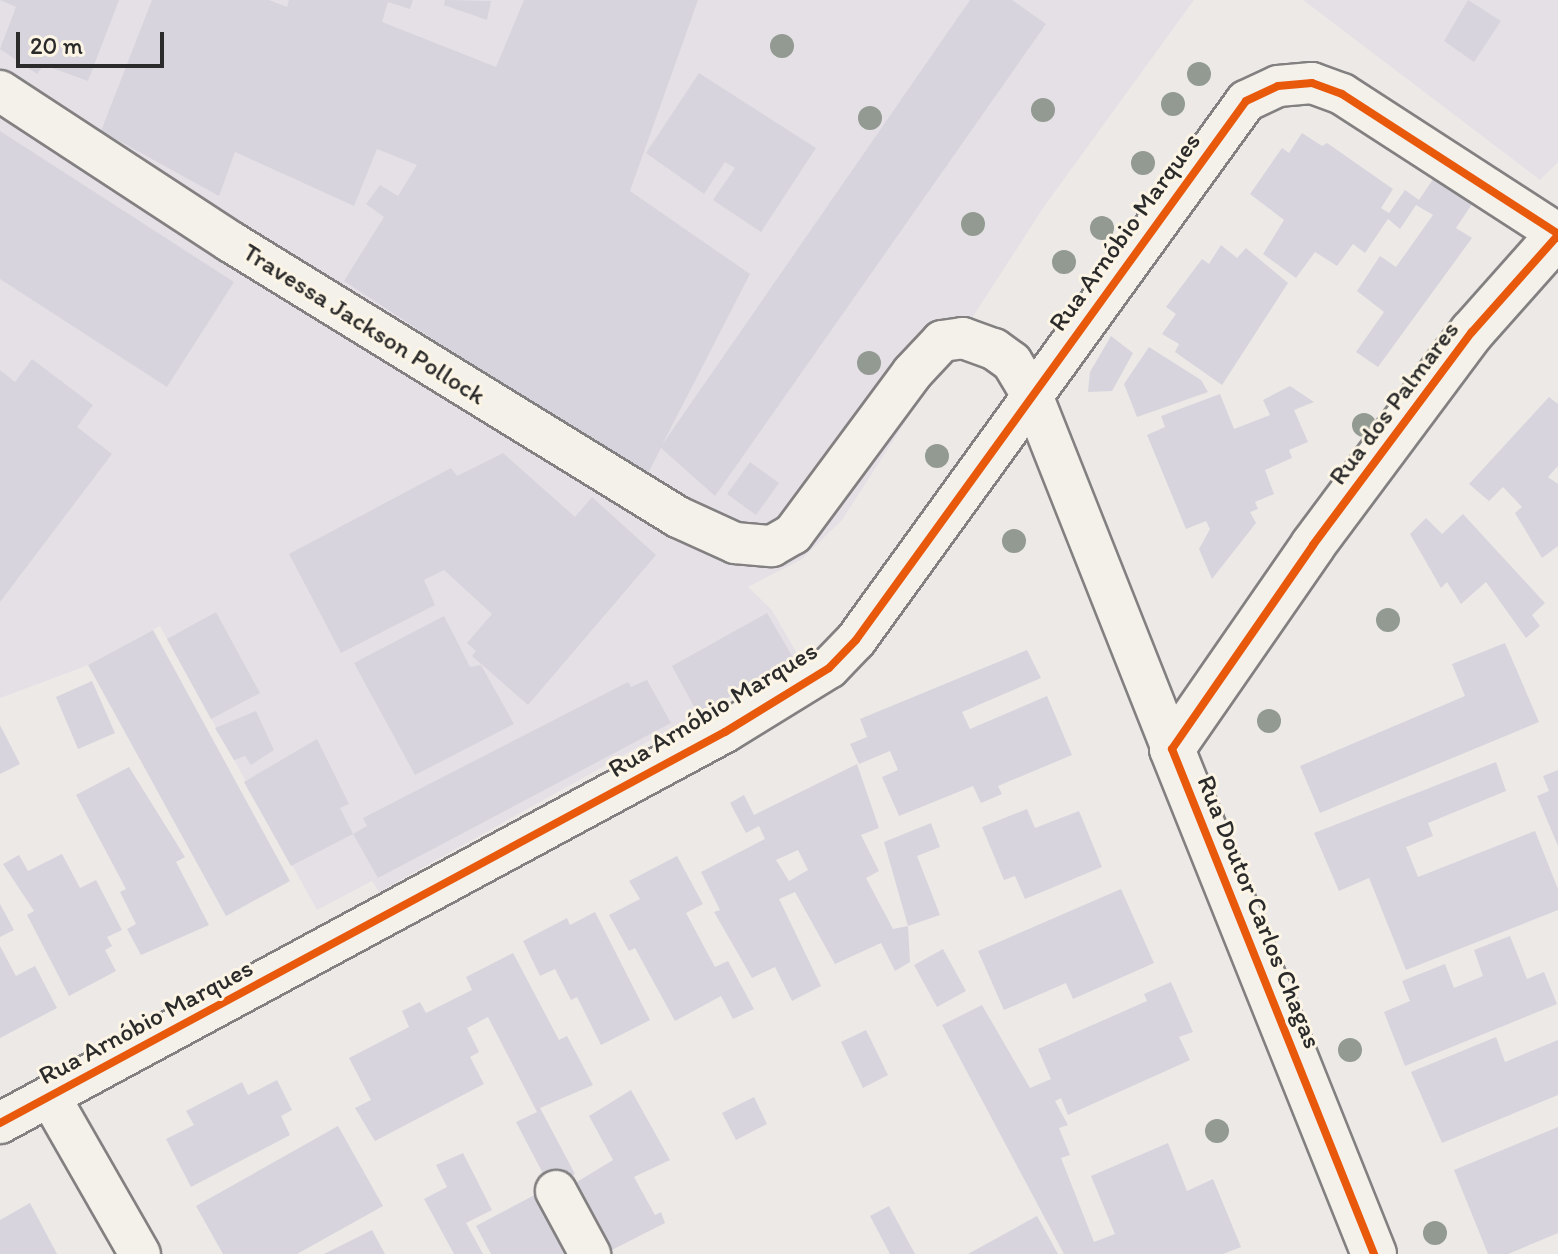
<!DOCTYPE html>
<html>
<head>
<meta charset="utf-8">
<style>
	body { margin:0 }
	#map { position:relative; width:1558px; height:1254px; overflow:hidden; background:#ede9e7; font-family:Itim,sans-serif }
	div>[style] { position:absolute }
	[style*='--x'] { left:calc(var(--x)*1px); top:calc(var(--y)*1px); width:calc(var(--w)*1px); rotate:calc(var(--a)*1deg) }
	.built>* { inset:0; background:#e5e0e6 }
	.building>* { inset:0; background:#d7d4dd }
	.roads { filter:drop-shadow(2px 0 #828080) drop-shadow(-2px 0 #828080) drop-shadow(0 2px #828080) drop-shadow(0 -2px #828080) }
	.street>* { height:40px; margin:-20px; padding:0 20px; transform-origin:20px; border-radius:20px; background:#f4f1eb }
	.secondary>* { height:44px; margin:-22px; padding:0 22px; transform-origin:22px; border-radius:22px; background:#f4f1eb }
	.cycleway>* { height:8px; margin:-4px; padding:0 4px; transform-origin:4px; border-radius:4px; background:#e8590c }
	.trees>* { width:24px; height:24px; margin:-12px; border-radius:50%; background:#929a92 }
	span { translate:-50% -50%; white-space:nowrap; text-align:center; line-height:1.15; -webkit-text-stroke:6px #fcf5e5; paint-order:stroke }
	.street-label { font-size:26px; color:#2b2b2b }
	.scale { position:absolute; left:16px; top:32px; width:148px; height:36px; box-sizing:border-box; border:4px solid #2b2b2b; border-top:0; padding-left:10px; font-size:24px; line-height:28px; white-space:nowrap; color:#2b2b2b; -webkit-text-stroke:6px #fcf5e5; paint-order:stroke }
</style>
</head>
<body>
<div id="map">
	<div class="built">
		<div style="clip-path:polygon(0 0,1194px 0,1043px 208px,842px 520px,802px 559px,748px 587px,772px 610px,799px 657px,379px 892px,372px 881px,317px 910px,160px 626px,86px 666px,0 698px)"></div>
		<div style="clip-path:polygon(1303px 0,1558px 0,1558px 162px,1540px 180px)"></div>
	</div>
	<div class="building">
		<div style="clip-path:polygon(0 0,119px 0,88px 81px,44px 65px,37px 74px,0 49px,16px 7px)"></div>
		<div style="clip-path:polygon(152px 0,269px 0,287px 7px,289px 0,413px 0,410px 9px,388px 2px,382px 22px,496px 67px,524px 0,698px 0,630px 191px,750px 274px,662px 445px,970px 0,1012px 0,1046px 24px,715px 496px,661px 448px,641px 487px,550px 416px,344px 281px,384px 217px,366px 204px,380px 185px,398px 196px,417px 165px,377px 149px,354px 206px,235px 152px,219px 196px,101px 131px)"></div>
		<div style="clip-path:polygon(445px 0,491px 1px,487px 20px,444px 5px)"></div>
		<div style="clip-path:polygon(1468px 0,1501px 21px,1474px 62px,1444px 41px)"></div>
		<div style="clip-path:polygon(699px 73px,816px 148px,761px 232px,713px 200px,735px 168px,725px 162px,704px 194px,646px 153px)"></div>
		<div style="clip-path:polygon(0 131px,234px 282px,167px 387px,0 279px)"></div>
		<div style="clip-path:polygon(1302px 133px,1322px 146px,1327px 143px,1393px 189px,1381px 208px,1389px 213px,1405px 190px,1419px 200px,1433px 179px,1472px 204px,1456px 228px,1472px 238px,1378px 367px,1356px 352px,1384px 312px,1357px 291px,1380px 256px,1396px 267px,1433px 215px,1416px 205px,1400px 229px,1388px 219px,1365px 253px,1353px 244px,1337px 266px,1315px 252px,1296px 278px,1263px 254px,1284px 220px,1250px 194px,1282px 148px,1289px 153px)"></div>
		<div style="clip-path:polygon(1221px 245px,1237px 258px,1246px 248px,1288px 283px,1222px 385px,1175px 352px,1179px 344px,1162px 334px,1176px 314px,1166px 307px,1202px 259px,1209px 264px)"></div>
		<div style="clip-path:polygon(1111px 336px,1133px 353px,1112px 391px,1088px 392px,1090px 372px)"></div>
		<div style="clip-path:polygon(1149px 347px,1201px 380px,1208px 392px,1137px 417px,1124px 384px)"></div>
		<div style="clip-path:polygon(32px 359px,93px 405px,77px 427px,112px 454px,0 602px,0 370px,15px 382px)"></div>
		<div style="clip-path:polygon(1290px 386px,1314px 402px,1294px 410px,1308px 442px,1289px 450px,1292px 458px,1265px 470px,1274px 494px,1255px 502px,1258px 509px,1250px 512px,1256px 523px,1212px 579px,1199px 549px,1210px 529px,1206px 521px,1186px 529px,1147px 435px,1165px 427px,1161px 416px,1220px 394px,1234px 429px,1270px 415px,1263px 400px)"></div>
		<div style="clip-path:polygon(1549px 397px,1558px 404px,1558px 466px,1548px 477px,1558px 484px,1558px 546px,1542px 558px,1515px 513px,1522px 507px,1503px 487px,1489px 501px,1469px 484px)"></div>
		<div style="clip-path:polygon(503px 453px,575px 517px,592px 497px,656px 555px,528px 705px,472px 656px,476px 651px,467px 643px,492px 614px,444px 570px,424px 580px,435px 605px,341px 653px,289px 554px,451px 468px,457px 476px)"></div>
		<div style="clip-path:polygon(750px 462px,779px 483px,756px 515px,727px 494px)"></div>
		<div style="clip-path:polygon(1463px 514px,1545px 603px,1532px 615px,1540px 626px,1526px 638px,1486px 582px,1461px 604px,1447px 582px,1441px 588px,1410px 534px,1426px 518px,1442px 534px)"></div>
		<div style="clip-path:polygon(216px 612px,260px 693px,211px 719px,167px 639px)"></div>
		<div style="clip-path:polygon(767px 613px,795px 661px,698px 714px,672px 666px)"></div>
		<div style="clip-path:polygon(444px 616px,470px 667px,481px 665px,514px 724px,415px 775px,354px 663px)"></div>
		<div style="clip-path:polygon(153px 630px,290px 881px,226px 916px,88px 665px)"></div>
		<div style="clip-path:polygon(1505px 643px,1539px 722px,1320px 813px,1300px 766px,1465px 696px,1452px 664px)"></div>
		<div style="clip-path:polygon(1027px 650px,1041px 678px,962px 712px,970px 729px,1047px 696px,1072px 755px,998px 786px,1002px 794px,981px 803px,973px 786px,899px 816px,882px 777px,898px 770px,890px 751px,859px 764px,850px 744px,867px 737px,860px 719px)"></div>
		<div style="clip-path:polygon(647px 680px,671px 723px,378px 878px,353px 834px,367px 826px,363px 818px,628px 682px,631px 687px)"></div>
		<div style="clip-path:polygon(92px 681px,115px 733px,78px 749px,56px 697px)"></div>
		<div style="clip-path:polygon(256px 711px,274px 750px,251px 765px,245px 756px,234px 760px,215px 728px)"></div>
		<div style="clip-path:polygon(0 725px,20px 764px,0 774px)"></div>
		<div style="clip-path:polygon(317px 739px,349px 804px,340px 808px,353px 834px,291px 866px,244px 782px)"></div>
		<div style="clip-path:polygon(1496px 762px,1506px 791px,1428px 823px,1433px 836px,1406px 847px,1418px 877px,1535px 831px,1558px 889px,1558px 910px,1406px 970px,1369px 878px,1339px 891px,1314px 833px)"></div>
		<div style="clip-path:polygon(evenodd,857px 764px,879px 828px,861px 835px,879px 871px,866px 878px,893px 929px,908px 926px,910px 962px,895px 971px,881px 943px,835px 964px,795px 892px,779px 899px,821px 986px,792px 1001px,775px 967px,752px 978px,714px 912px,720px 910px,701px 872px,765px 839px,759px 826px,746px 833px,730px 803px,744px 795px,754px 815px,857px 764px,798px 850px,808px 870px,789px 881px,776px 860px,798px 850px)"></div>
		<div style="clip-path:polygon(129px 767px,185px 857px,176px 862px,209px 925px,141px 955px,127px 929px,136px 924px,120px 892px,126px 889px,76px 795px)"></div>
		<div style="clip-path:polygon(1558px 770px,1558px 846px,1537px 796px,1549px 791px,1543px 776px)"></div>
		<div style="clip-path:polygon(1027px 809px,1035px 828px,1079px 811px,1102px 867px,1025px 899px,1015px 876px,1004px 880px,982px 827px)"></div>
		<div style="clip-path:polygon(931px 823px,940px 847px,917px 856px,940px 915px,908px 926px,884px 842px)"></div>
		<div style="clip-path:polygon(62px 854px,80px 888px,96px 880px,122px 930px,107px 937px,112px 946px,105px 950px,116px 971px,69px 996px,27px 915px,34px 911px,3px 864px,19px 855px,28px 871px)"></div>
		<div style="clip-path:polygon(677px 856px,703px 904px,686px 913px,715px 967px,728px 961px,754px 1009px,733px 1019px,721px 996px,675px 1021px,635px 948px,629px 951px,609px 915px,640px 899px,629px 881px)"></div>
		<div style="clip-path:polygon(1121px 889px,1154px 963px,1073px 999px,1066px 983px,1004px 1010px,978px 951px)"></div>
		<div style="clip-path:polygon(0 904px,14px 930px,0 937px)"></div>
		<div style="clip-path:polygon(595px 912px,650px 1020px,601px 1045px,577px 997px,571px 1000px,555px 969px,540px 976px,523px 941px,567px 918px,570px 925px)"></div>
		<div style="clip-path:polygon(1510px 936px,1527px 979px,1544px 972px,1557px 1004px,1405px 1066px,1384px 1012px,1410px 1001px,1402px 981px,1445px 964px,1454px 988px,1483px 976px,1474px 950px)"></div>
		<div style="clip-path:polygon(0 946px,16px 976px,35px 966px,57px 1008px,0 1038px)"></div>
		<div style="clip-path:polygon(943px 949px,966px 991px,937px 1007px,914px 965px)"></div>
		<div style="clip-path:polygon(513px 953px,559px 1040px,567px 1036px,593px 1085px,540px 1108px,575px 1174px,550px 1187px,516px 1122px,537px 1112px,488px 1017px,467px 1028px,479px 1052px,470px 1057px,484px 1084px,375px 1141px,355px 1108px,371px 1100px,349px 1058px,409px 1027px,402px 1011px,420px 1002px,426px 1013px,472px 990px,466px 977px)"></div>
		<div style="clip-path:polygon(1171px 982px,1193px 1032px,1179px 1037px,1190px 1060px,1068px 1115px,1061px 1098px,1055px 1101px,1068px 1125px,1059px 1128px,1070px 1155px,1061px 1158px,1094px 1242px,1115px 1234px,1091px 1176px,1168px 1143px,1187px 1191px,1213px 1179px,1241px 1247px,1223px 1254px,1064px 1254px,942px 1025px,982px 1005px,1030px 1088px,1051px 1079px,1038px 1049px,1147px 1001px,1144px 994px)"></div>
		<div style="clip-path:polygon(866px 1030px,888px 1075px,863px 1088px,841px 1042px)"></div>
		<div style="clip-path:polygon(1496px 1037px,1505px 1062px,1558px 1040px,1558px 1095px,1442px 1143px,1411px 1072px)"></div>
		<div style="clip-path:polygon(277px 1080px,292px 1110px,281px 1116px,290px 1135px,191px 1187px,166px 1139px,194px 1125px,186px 1111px,242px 1082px,248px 1095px)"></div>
		<div style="clip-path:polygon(631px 1090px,670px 1160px,634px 1177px,655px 1215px,661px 1212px,665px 1223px,604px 1254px,567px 1188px,613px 1160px,589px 1116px)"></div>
		<div style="clip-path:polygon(754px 1097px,767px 1124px,736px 1140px,722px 1113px)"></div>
		<div style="clip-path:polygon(338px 1126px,383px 1206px,297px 1254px,223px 1254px,196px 1206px)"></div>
		<div style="clip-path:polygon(1558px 1127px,1558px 1233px,1508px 1254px,1488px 1254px,1454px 1170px)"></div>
		<div style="clip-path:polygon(463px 1153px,492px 1210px,466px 1223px,483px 1254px,454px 1254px,424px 1199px,447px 1187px,436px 1165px)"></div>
		<div style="clip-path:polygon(544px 1190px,578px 1254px,491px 1254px,476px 1226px)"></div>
		<div style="clip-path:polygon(30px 1203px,57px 1254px,0 1254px,0 1220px)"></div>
		<div style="clip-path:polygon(889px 1206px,915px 1254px,890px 1254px,870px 1216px)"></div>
		<div style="clip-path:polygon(1037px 1216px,1058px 1254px,968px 1254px)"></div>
		<div style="clip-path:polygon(372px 1230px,385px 1254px,324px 1254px)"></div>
	</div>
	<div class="roads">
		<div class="street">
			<div style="--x:0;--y:91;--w:276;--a:33.2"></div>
			<div style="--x:231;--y:242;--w:525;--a:31.6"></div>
			<div style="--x:678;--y:517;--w:63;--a:24.5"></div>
			<div style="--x:735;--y:543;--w:37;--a:5"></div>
			<div style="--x:772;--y:546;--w:24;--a:-30"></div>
			<div style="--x:793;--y:534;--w:200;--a:-53.5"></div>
			<div style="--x:912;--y:373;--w:44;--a:-46.8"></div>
			<div style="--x:942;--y:341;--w:21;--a:-8"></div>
			<div style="--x:963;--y:338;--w:33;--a:20"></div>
			<div style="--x:994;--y:349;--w:22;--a:36"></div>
			<div style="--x:1012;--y:362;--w:39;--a:59"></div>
			<div style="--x:1032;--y:395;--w:381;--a:68.4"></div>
			<div style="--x:50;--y:1097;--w:181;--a:60.2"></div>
			<div style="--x:0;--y:1123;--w:824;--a:-28.34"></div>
			<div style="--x:725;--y:732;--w:122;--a:-31.6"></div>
			<div style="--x:829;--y:668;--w:39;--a:-46"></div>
			<div style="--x:856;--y:640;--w:665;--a:-54.11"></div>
			<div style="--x:1246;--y:101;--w:35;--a:-25"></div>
			<div style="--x:1278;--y:86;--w:34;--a:-5"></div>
			<div style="--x:1312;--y:83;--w:32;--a:20"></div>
			<div style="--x:1342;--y:94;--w:257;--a:32.9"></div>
			<div style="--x:556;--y:1191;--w:72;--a:61.6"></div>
		</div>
		<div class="secondary">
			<div style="--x:1374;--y:1254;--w:544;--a:-111.8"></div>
			<div style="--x:1172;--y:749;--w:248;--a:-55.3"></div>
			<div style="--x:1313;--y:545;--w:266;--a:-53.3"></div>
			<div style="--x:1472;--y:332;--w:130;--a:-48.4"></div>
		</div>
	</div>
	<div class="cycleway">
		<div style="--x:0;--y:1123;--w:824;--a:-28.34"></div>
		<div style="--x:725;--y:732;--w:122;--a:-31.6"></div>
		<div style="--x:829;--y:668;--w:39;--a:-46"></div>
		<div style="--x:856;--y:640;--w:665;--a:-54.11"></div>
		<div style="--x:1246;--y:101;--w:35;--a:-25"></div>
		<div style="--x:1278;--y:86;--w:34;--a:-5"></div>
		<div style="--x:1312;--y:83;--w:32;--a:20"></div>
		<div style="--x:1342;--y:94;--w:257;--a:32.9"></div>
		<div style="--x:1374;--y:1254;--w:544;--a:-111.8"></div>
		<div style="--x:1172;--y:749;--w:248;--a:-55.3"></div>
		<div style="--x:1313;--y:545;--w:266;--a:-53.3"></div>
		<div style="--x:1472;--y:332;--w:130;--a:-48.4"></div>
	</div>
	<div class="trees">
		<div style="left:782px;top:46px"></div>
		<div style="left:1199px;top:74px"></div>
		<div style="left:1173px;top:104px"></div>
		<div style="left:1043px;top:110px"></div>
		<div style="left:870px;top:118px"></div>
		<div style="left:1143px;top:163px"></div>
		<div style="left:973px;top:224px"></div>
		<div style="left:1102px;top:228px"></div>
		<div style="left:1064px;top:262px"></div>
		<div style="left:869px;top:363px"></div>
		<div style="left:1364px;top:425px"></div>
		<div style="left:937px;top:456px"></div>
		<div style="left:1014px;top:541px"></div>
		<div style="left:1388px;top:620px"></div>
		<div style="left:1269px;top:721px"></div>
		<div style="left:1350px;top:1050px"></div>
		<div style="left:1217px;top:1131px"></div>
		<div style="left:1435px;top:1233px"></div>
	</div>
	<div class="street-label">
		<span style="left:1125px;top:232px;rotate:-54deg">Rua Arnóbio Marques</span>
		<span style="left:364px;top:324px;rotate:32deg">Travessa Jackson Pollock</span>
		<span style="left:1394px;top:403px;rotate:-53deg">Rua dos Palmares</span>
		<span style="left:713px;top:710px;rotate:-31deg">Rua Arnóbio Marques</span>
		<span style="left:1259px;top:912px;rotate:68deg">Rua Doutor Carlos Chagas</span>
		<span style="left:146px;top:1022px;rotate:-28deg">Rua Arnóbio Marques</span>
	</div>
	<div class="scale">20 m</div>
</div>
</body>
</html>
